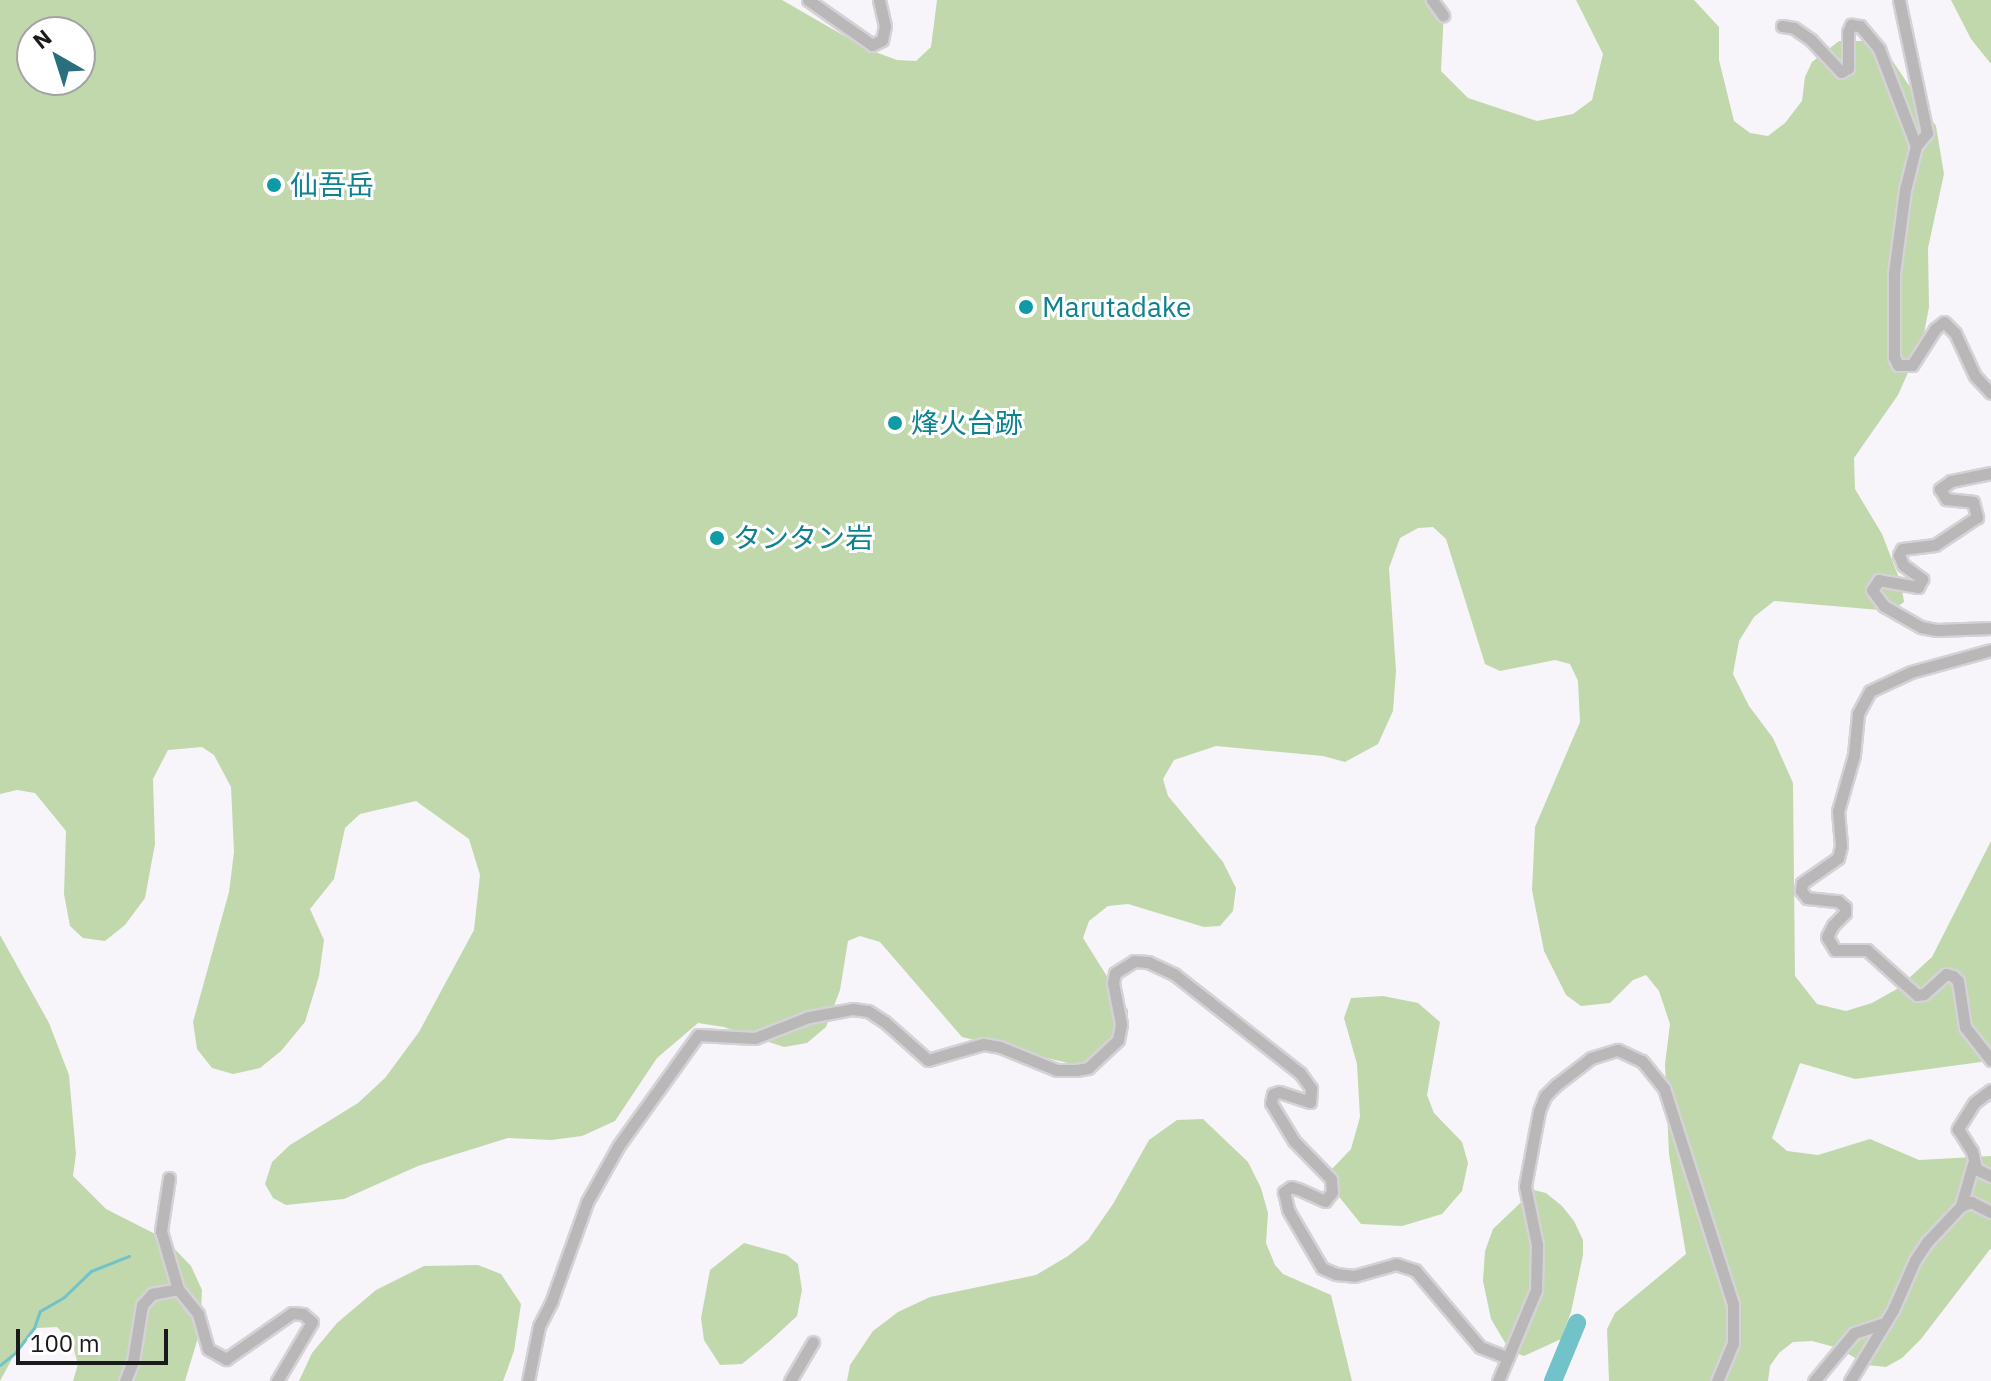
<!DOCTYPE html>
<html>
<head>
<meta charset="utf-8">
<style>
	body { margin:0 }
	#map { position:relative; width:1991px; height:1381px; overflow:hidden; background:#f7f5fa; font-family:"IBM Plex Sans","Noto Sans JP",sans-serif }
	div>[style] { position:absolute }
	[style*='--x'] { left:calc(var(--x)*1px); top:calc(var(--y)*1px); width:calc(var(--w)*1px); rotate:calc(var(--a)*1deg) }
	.green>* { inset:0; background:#c0d8ac }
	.stream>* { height:3px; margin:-1.5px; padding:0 1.5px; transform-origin:1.5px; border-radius:1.5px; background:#72c2ca }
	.river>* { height:18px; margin:-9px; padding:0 9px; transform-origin:9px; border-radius:9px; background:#72c2ca }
	.roads { filter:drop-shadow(2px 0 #d4d2d6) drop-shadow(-2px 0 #d4d2d6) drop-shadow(0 2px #d4d2d6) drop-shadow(0 -2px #d4d2d6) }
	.minor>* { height:11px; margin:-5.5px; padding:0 5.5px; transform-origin:5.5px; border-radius:5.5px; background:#b9b7b7 }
	.dots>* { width:22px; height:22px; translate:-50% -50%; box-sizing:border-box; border:4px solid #fff; border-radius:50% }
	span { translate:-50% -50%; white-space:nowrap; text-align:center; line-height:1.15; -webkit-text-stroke:6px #fff; paint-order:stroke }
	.culture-label { font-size:28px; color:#0d838f }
	.left { translate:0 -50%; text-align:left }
	.north { position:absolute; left:16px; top:16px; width:80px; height:80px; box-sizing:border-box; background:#fff; border:2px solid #a3a3a4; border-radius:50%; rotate:321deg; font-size:22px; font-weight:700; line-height:32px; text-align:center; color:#1a191b }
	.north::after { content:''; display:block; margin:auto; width:28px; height:36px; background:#296f7d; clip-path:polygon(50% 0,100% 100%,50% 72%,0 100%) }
	.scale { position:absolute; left:16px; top:1329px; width:152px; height:36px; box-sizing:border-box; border:4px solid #1a191b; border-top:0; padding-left:10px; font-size:24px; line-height:28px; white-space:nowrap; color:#1a191b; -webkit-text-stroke:6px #fff; paint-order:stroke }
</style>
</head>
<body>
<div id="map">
	<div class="green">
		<div style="clip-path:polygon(evenodd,0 0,782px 0,867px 49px,897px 60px,916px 61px,931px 47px,937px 0,1439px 0,1444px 10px,1441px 71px,1468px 98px,1537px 121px,1573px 114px,1592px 100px,1603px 54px,1576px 0,1694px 0,1719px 27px,1719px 60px,1734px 121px,1750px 133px,1768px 136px,1785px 123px,1802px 101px,1805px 77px,1812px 62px,1839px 41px,1868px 41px,1892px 60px,1936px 126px,1944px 174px,1928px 248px,1929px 307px,1923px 339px,1898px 395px,1854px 458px,1855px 489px,1882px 534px,1901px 583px,1904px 602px,1891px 611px,1774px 601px,1754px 617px,1739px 641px,1733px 674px,1749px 706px,1773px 738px,1793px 783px,1795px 976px,1817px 1004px,1846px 1011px,1872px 1003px,1897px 989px,1932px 957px,1991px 841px,1991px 1055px,1981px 1062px,1855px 1079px,1800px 1063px,1772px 1138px,1787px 1151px,1818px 1155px,1870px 1139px,1919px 1160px,1991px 1156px,1991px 1248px,1921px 1339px,1902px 1358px,1886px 1367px,1867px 1365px,1838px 1348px,1812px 1341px,1793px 1342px,1779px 1353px,1770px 1366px,1768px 1381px,1609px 1381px,1607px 1329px,1615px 1313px,1686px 1254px,1669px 1154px,1665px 1064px,1670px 1024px,1659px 991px,1646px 975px,1633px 980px,1610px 1003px,1581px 1006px,1566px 995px,1544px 951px,1532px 890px,1535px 827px,1580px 722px,1578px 681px,1570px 664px,1555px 660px,1500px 671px,1485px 664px,1446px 539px,1433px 527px,1418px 528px,1400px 538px,1389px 568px,1396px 671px,1393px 711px,1378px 744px,1345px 762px,1323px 756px,1216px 746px,1174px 760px,1163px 779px,1168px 796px,1223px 862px,1236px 888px,1233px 911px,1220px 926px,1204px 927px,1128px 904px,1108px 906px,1089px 921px,1083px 938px,1128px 1010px,1126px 1038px,1104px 1062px,1092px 1069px,962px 1037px,880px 942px,860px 936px,848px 941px,840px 990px,826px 1027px,807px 1043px,784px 1047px,724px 1027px,698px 1023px,657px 1058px,615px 1121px,582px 1136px,551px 1140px,508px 1138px,418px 1166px,344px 1199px,286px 1205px,273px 1198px,265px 1184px,272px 1162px,290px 1145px,358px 1103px,385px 1078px,419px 1032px,474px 930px,480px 875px,469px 839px,416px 801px,360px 814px,345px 828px,334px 879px,310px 909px,324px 940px,319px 976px,305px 1022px,281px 1051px,260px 1068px,233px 1074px,212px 1068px,197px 1049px,193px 1022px,229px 892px,234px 852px,231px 787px,214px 755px,202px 747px,168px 750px,153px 779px,155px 844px,145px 898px,125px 925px,105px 941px,83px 938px,70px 926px,64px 894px,66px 831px,35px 793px,17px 790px,0 794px,0 0,32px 32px,80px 32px,80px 80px,32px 80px,32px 32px)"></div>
		<div style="clip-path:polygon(1951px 0,1991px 0,1991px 64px,1971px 39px)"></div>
		<div style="clip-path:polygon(0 935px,49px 1023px,69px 1075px,76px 1154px,73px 1176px,106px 1209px,165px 1239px,191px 1266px,202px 1290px,200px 1331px,185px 1381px,73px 1381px,78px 1364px,72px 1343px,57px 1327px,37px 1328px,19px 1346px,0 1381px)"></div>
		<div style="clip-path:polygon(1383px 996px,1418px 1003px,1440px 1022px,1427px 1095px,1434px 1113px,1462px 1142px,1468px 1163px,1462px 1191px,1442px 1214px,1402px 1226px,1361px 1224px,1336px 1193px,1331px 1170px,1351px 1149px,1360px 1117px,1357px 1064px,1344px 1018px,1351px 998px)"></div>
		<div style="clip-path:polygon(1203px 1119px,1248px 1162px,1261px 1188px,1268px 1213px,1266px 1243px,1275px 1265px,1283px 1274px,1331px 1295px,1352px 1381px,847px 1381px,850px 1365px,873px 1331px,898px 1312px,930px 1297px,1036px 1275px,1068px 1256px,1088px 1240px,1113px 1204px,1149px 1140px,1177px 1120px)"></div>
		<div style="clip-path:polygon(1534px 1190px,1546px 1193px,1562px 1206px,1574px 1221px,1583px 1240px,1583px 1255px,1571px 1312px,1561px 1339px,1524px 1356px,1510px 1351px,1491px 1319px,1483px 1281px,1485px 1251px,1493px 1229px)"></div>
		<div style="clip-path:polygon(744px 1243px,787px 1255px,798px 1264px,802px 1290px,797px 1316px,770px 1341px,742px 1364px,720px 1365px,704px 1340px,701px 1318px,710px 1270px)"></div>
		<div style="clip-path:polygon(478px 1265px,501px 1274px,521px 1304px,514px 1351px,503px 1381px,299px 1381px,312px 1353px,337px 1323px,376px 1290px,424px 1266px)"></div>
	</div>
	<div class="stream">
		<div style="--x:0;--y:1365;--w:19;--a:-39"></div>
		<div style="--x:15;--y:1353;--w:31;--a:-53"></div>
		<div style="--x:34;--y:1328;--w:18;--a:-71"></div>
		<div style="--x:40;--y:1311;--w:28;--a:-30"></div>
		<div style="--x:64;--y:1297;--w:37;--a:-44"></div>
		<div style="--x:91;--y:1271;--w:41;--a:-21.5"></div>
	</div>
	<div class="river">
		<div style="--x:1553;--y:1381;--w:63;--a:-67.5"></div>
	</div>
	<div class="roads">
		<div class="minor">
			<div style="--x:808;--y:0;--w:78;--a:35.1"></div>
			<div style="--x:872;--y:45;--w:11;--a:-27"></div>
			<div style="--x:882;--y:40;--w:14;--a:-78"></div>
			<div style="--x:885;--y:26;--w:27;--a:-103"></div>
			<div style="--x:1432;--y:0;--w:19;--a:54"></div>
			<div style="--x:1899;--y:0;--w:136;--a:78.1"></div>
			<div style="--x:1927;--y:133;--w:17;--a:130"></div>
			<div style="--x:1916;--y:146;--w:45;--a:104"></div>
			<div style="--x:1905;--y:190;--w:85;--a:97.5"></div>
			<div style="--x:1894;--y:274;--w:83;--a:90"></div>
			<div style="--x:1894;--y:357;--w:9;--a:63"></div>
			<div style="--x:1898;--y:365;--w:14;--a:0"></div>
			<div style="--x:1912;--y:365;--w:43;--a:-57.4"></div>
			<div style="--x:1935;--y:329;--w:11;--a:-38"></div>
			<div style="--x:1944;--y:322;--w:16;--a:45"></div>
			<div style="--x:1955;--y:333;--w:47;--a:65.1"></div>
			<div style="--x:1975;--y:376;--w:23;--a:47"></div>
			<div style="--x:1782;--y:26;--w:12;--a:9"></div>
			<div style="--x:1794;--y:28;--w:21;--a:35"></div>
			<div style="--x:1811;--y:40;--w:44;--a:46.8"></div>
			<div style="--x:1841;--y:72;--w:8;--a:-30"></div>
			<div style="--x:1848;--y:68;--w:36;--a:-90"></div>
			<div style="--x:1848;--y:32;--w:8;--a:-67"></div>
			<div style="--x:1851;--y:25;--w:9;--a:6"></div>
			<div style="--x:1860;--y:26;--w:30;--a:50"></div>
			<div style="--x:1879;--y:49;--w:104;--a:69.1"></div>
			<div style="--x:1991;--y:473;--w:41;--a:168.7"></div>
			<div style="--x:1951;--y:481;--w:14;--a:144"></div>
			<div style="--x:1940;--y:489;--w:12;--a:59"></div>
			<div style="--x:1946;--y:499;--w:27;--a:6"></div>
			<div style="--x:1973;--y:502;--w:16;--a:75"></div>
			<div style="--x:1977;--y:517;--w:50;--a:146.3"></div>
			<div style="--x:1935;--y:545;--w:33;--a:173"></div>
			<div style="--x:1902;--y:549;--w:7;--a:117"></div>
			<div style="--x:1899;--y:555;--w:11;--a:68"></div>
			<div style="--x:1903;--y:565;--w:24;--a:36"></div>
			<div style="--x:1922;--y:579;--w:9;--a:117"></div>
			<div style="--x:1918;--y:587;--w:40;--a:-170"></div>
			<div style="--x:1879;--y:580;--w:12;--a:125"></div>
			<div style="--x:1872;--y:590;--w:20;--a:53"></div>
			<div style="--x:1884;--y:606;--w:43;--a:29.6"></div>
			<div style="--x:1921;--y:627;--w:16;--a:11"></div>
			<div style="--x:1937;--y:630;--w:54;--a:-2.1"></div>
			<div style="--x:1991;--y:650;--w:83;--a:164.6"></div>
			<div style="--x:1911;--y:672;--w:45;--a:155.1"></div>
			<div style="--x:1870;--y:691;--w:26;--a:118"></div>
			<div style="--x:1858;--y:714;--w:41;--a:95.6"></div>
			<div style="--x:1854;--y:755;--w:58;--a:105.9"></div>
			<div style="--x:1838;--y:811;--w:35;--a:85"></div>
			<div style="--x:1841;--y:846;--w:12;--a:104"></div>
			<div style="--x:1838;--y:858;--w:44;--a:145.2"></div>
			<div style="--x:1802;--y:883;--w:8;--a:97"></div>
			<div style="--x:1801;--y:891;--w:9;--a:49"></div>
			<div style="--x:1807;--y:898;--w:31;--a:6"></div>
			<div style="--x:1838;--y:901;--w:9;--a:41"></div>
			<div style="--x:1845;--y:907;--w:6;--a:90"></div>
			<div style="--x:1845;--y:913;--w:17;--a:135"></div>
			<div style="--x:1833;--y:925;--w:13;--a:117"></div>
			<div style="--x:1827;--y:937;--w:15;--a:58"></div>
			<div style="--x:1835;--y:950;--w:32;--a:0"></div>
			<div style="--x:1867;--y:950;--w:67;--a:42"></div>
			<div style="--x:1917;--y:995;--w:7;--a:-8"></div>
			<div style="--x:1924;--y:994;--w:30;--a:-42"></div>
			<div style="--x:1946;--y:974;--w:7;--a:16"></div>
			<div style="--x:1953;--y:976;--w:7;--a:45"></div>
			<div style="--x:1958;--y:981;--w:47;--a:81.3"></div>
			<div style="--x:1965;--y:1027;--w:42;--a:51.8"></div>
			<div style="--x:1991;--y:1090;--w:21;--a:143"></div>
			<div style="--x:1974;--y:1103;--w:31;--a:122"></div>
			<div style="--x:1958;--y:1129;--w:26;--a:58"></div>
			<div style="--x:1972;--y:1151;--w:18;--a:77"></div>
			<div style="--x:1976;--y:1169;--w:17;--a:25"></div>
			<div style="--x:169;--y:1178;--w:54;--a:98.6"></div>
			<div style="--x:161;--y:1231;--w:60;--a:73.7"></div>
			<div style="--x:178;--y:1289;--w:32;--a:51"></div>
			<div style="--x:198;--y:1314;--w:36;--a:74"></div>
			<div style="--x:208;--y:1349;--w:21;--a:29"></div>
			<div style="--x:226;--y:1359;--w:80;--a:-34.9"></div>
			<div style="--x:292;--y:1313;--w:11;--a:5"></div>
			<div style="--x:303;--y:1314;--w:12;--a:42"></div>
			<div style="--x:312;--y:1322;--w:69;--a:120.7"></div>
			<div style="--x:1961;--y:1206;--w:44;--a:-74.1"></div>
			<div style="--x:125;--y:1381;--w:22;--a:-68"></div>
			<div style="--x:133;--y:1361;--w:57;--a:-80.9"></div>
			<div style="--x:142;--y:1305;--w:15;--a:-48"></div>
			<div style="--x:152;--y:1294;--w:26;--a:-11"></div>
			<div style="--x:528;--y:1381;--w:56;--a:-78.7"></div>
			<div style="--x:539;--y:1326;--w:29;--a:-63"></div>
			<div style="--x:552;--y:1300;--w:104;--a:-70.3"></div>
			<div style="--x:587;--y:1202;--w:65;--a:-60.7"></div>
			<div style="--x:619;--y:1145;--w:135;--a:-54.3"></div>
			<div style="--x:698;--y:1035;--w:57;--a:3"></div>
			<div style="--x:755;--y:1038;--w:58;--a:-21.3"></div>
			<div style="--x:809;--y:1017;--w:45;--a:-10.3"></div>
			<div style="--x:853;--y:1009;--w:15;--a:8"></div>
			<div style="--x:868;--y:1011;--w:20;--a:33"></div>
			<div style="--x:885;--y:1022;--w:57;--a:41.5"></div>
			<div style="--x:928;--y:1060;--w:57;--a:-16.2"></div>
			<div style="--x:983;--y:1044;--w:17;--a:10"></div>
			<div style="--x:1000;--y:1047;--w:61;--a:22"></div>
			<div style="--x:1057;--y:1070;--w:19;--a:0"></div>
			<div style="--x:1076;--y:1070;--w:12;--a:-9"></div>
			<div style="--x:1088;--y:1068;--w:41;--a:-43"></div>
			<div style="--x:1118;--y:1040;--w:16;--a:-79"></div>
			<div style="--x:1121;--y:1024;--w:42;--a:-101"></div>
			<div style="--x:1113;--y:983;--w:10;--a:-79"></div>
			<div style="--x:1115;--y:973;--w:22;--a:-32"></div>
			<div style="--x:1134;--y:961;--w:14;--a:4"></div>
			<div style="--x:1148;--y:962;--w:29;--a:25"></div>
			<div style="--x:1174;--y:974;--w:160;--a:38.2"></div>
			<div style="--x:1300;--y:1073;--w:19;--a:54"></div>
			<div style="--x:1311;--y:1088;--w:14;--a:94"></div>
			<div style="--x:1310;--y:1102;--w:33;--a:-162"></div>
			<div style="--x:1279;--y:1092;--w:6;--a:162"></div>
			<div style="--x:1273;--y:1094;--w:9;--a:103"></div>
			<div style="--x:1271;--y:1103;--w:44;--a:58.8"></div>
			<div style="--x:1294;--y:1141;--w:53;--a:45.8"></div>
			<div style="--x:1331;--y:1179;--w:13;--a:86"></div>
			<div style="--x:1332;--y:1192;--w:11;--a:128"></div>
			<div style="--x:1325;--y:1201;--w:30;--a:-156"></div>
			<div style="--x:1298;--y:1189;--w:7;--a:-164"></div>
			<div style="--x:1291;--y:1187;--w:9;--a:144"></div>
			<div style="--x:1284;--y:1192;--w:18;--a:77"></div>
			<div style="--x:1288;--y:1210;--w:67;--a:59.6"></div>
			<div style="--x:1322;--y:1268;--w:15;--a:23"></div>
			<div style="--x:1336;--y:1274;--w:18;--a:6"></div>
			<div style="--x:1354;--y:1276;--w:44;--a:-15.9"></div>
			<div style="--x:1396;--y:1264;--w:20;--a:18"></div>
			<div style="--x:1415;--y:1270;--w:101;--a:49.8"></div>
			<div style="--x:1480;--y:1347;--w:30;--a:21"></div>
			<div style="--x:790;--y:1381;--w:45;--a:-59.5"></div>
			<div style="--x:1498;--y:1381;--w:99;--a:-67.3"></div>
			<div style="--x:1536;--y:1290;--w:45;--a:-88.7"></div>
			<div style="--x:1537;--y:1245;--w:60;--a:-101.5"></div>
			<div style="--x:1525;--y:1186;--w:76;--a:-79.4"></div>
			<div style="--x:1539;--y:1111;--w:16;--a:-68"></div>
			<div style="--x:1545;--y:1096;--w:16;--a:-45"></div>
			<div style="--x:1556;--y:1085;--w:44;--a:-37.6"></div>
			<div style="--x:1591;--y:1058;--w:28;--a:-17"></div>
			<div style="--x:1618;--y:1050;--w:26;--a:25"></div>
			<div style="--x:1642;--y:1061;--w:35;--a:51"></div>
			<div style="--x:1664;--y:1088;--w:227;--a:72.3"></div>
			<div style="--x:1733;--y:1304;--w:39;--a:90"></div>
			<div style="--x:1733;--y:1343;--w:41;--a:112.8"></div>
			<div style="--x:1814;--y:1381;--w:62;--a:-50.2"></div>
			<div style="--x:1854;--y:1333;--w:29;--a:-18"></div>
			<div style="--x:1850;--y:1381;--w:83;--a:-58.8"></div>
			<div style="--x:1893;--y:1310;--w:55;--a:-66.3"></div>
			<div style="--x:1915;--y:1260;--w:23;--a:-56"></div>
			<div style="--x:1928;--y:1241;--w:48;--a:-46.7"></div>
			<div style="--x:1961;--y:1206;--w:11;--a:-22"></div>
			<div style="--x:1971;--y:1202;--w:22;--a:27"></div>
		</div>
	</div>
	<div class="dots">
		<div style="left:274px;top:185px;background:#0f9aa8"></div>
		<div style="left:1026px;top:307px;background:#0f9aa8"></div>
		<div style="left:895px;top:423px;background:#0f9aa8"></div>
		<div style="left:717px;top:538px;background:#0f9aa8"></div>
	</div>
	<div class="culture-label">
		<span class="left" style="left:290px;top:185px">仙吾岳</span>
		<span class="left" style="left:1042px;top:307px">Marutadake</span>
		<span class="left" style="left:911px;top:423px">烽火台跡</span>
		<span class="left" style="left:733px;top:538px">タンタン岩</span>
	</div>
	<div class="north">N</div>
	<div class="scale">100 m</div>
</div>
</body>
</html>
